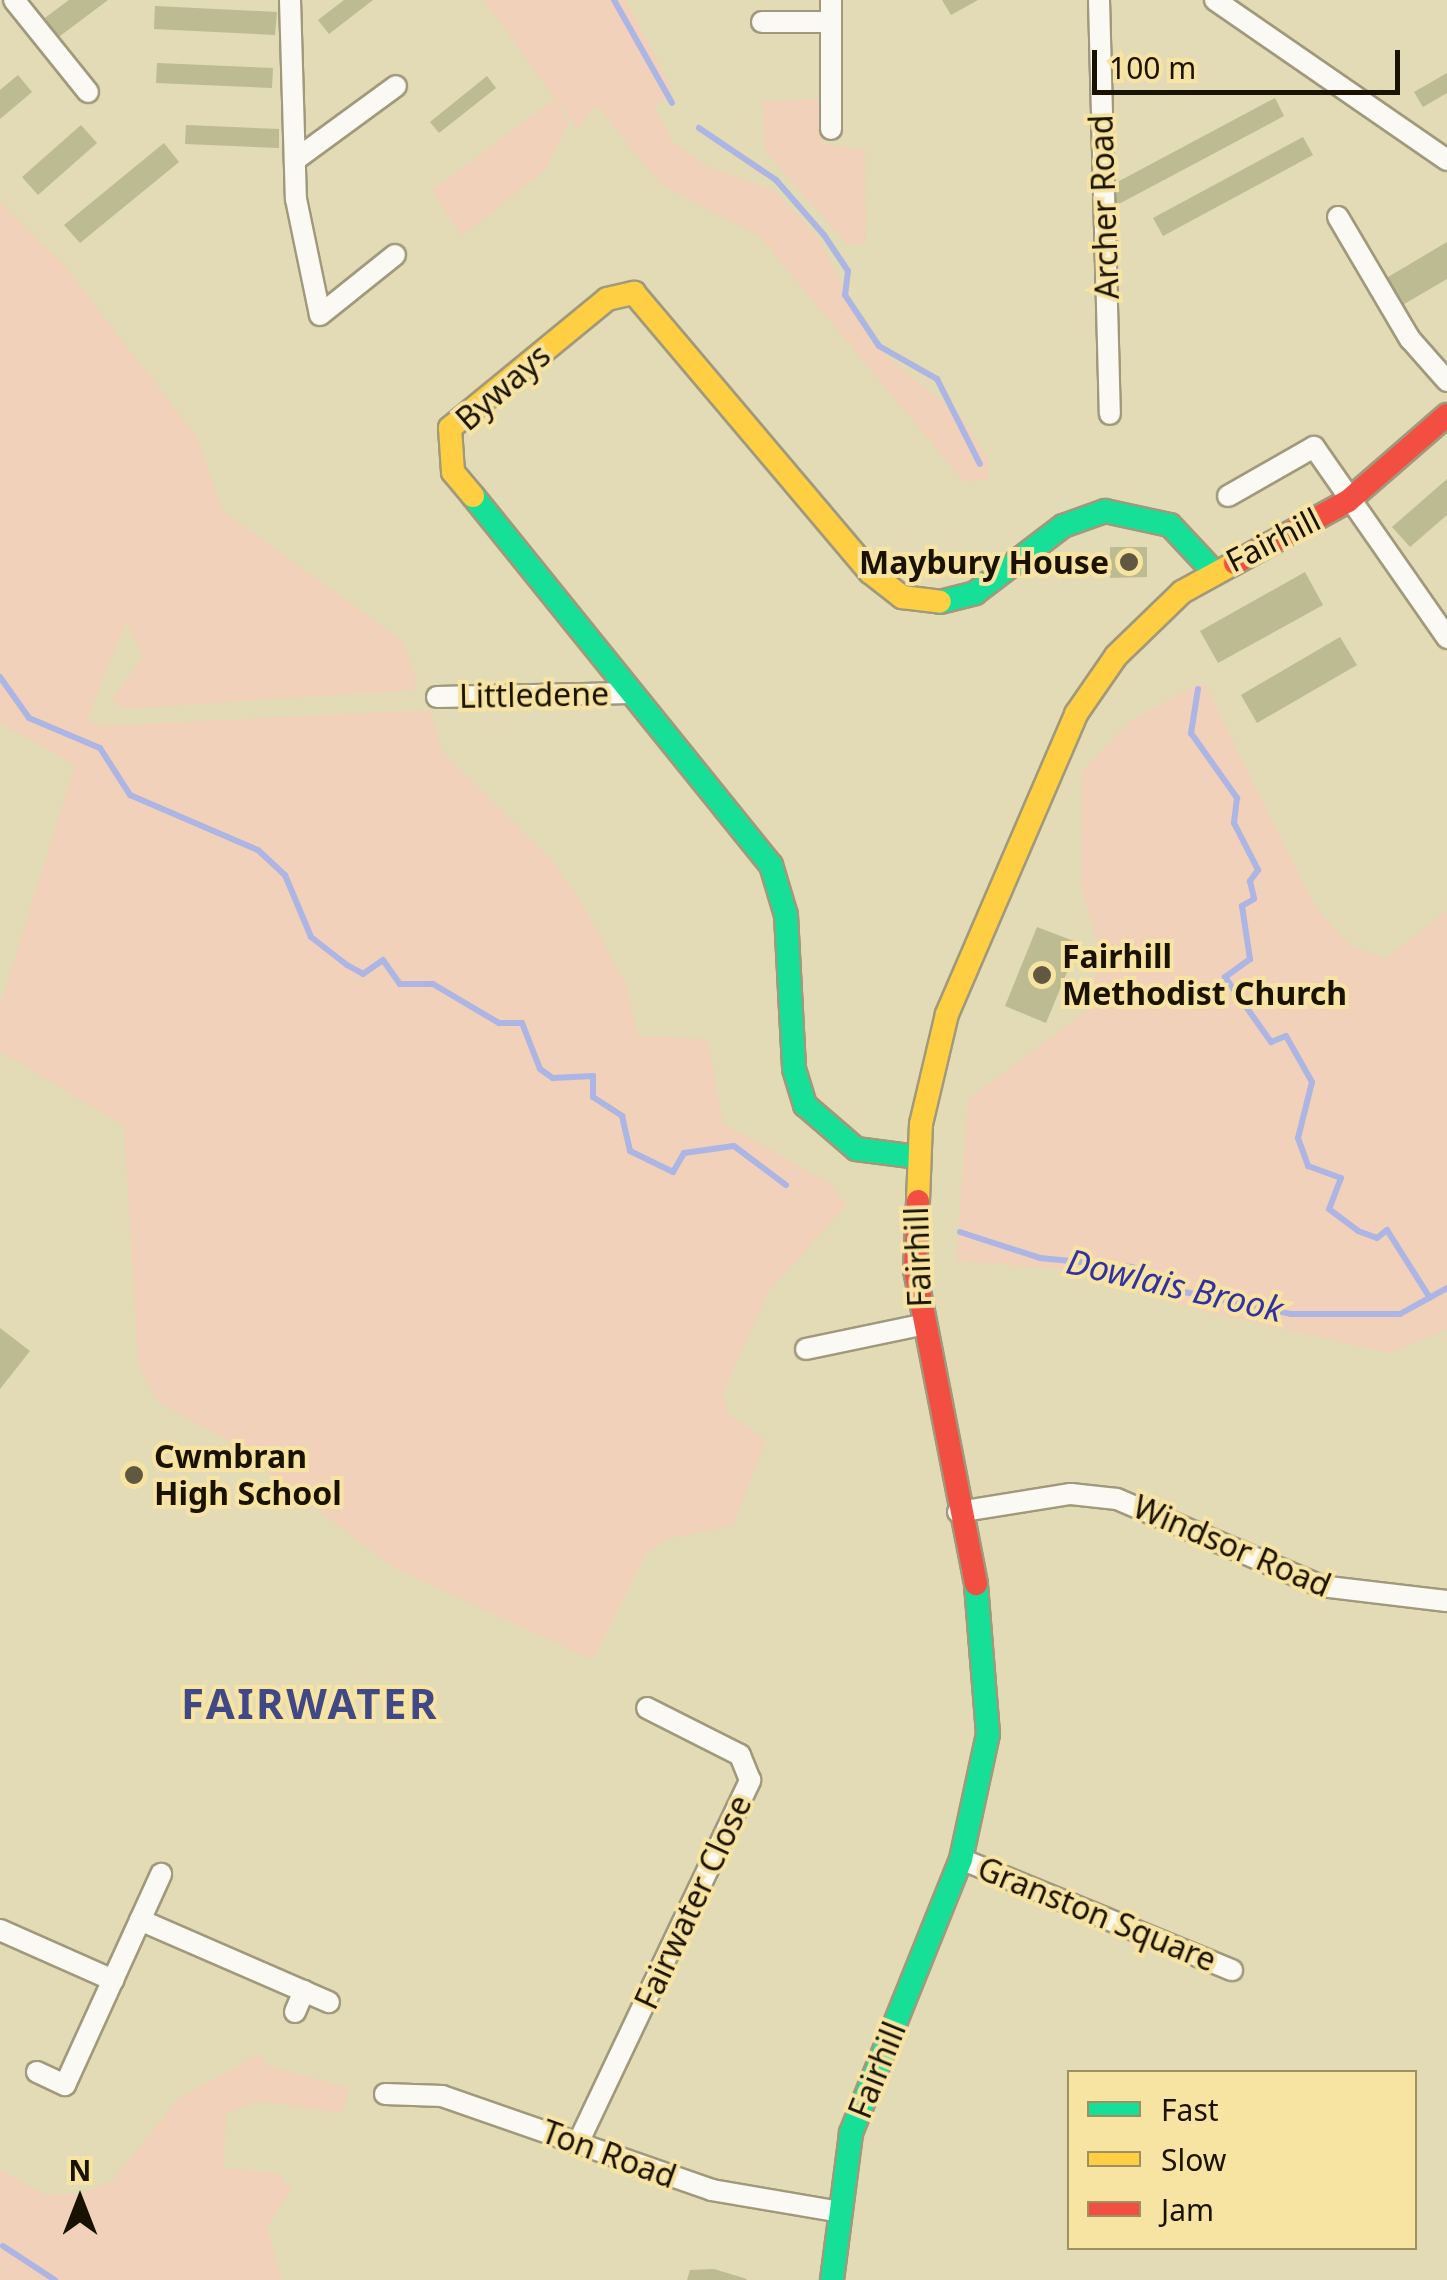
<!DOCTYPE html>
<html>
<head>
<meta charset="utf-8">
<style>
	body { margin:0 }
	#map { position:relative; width:1447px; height:2280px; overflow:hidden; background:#e3dab6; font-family:"Noto Sans",sans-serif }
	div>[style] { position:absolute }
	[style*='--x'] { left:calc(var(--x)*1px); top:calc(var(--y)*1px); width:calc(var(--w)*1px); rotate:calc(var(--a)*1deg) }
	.green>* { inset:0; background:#f1d1b9 }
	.stream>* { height:6px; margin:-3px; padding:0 3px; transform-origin:3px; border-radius:3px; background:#acb5e3 }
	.building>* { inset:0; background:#bcbb92 }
	.roads { filter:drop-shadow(2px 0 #a0997c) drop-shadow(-2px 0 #a0997c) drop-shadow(0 2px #a0997c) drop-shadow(0 -2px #a0997c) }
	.street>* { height:20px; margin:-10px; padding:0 10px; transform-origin:10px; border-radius:10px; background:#fbf9f4 }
	.fast>* { height:22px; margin:-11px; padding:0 11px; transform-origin:11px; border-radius:11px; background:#16e098 }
	.slow>* { height:22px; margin:-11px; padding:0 11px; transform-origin:11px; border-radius:11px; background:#ffcf43 }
	.jam>* { height:22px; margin:-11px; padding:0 11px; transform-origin:11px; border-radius:11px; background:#f24e42 }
	.dots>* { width:28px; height:28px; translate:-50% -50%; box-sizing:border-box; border:5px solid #f7e4a2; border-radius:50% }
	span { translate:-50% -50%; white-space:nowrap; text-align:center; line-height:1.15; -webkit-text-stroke:8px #f7e4a2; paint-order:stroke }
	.street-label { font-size:32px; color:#191200 }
	.poi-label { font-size:32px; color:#191200; font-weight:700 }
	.right { translate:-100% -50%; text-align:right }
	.left { translate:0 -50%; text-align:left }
	.water-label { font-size:35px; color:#3131a4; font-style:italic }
	.district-label { font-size:42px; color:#404985; font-weight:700; letter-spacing:2.5px }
	.legend { position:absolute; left:1067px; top:2070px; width:350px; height:180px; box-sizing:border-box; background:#f7e4a2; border:2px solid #9e9061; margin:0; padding:12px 18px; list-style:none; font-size:30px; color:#191200 }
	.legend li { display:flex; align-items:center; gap:20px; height:50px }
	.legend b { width:50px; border:2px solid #9e9061 }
	.north { position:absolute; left:30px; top:2150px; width:100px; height:100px; -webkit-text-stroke:8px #f7e4a2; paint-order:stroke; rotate:0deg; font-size:28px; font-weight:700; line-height:40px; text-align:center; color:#191200 }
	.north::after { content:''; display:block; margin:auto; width:35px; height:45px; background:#191200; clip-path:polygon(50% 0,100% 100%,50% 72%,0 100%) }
	.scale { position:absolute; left:1092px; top:50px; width:308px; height:45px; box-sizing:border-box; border:5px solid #191200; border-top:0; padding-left:12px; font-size:30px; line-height:35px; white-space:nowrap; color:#191200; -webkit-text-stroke:8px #f7e4a2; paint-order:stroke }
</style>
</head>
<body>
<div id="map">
	<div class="green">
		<div style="clip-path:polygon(484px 0,626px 0,672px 89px,655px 107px,672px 141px,710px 168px,774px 190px,819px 238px,872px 344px,963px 419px,989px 461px,987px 480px,964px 482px,759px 236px,663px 186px,596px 105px,577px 129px)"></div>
		<div style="clip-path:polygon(554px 99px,569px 123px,546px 169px,462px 236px,432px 191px)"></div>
		<div style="clip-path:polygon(822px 99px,823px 144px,865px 150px,866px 244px,847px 244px,765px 151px,762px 101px)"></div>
		<div style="clip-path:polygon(0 203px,62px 263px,197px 437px,223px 511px,403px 641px,417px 681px,414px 690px,121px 709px,112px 699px,143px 657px,126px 622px,87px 719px,98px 726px,430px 710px,442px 751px,552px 860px,580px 900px,627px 986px,638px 1036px,708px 1039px,723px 1123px,831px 1184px,846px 1205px,769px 1291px,723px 1393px,728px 1413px,766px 1440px,733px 1526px,666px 1539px,646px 1554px,593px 1660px,394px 1568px,229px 1442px,157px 1401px,138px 1364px,124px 1126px,0 1051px,0 1005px,75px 765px,0 723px)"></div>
		<div style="clip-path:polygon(1204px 682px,1315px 906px,1351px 946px,1385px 958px,1447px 911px,1447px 1330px,1389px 1353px,1198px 1310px,1073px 1270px,956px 1261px,968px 1099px,1089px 1009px,1100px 953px,1081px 886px,1082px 771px,1131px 720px)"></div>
		<div style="clip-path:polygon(259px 2054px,269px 2066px,349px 2088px,343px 2113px,261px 2101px,226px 2113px,224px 2168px,278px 2173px,292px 2189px,267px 2227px,282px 2280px,0 2280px,0 2169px,44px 2194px,80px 2194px,113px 2180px,179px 2098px)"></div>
	</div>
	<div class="stream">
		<div style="--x:614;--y:0;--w:118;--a:60.6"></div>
		<div style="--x:699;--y:128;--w:93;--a:34"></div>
		<div style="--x:776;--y:180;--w:73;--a:48.9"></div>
		<div style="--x:824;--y:235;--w:43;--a:56.3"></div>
		<div style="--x:848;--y:271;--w:24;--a:97"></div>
		<div style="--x:845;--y:295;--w:61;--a:56.3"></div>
		<div style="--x:879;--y:346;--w:67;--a:29.6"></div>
		<div style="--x:937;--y:379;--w:95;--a:63.2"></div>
		<div style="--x:0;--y:677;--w:50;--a:54.7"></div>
		<div style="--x:29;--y:718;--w:77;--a:22.9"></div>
		<div style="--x:100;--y:748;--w:56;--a:57.4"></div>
		<div style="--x:130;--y:795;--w:139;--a:23.3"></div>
		<div style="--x:258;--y:850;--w:37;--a:43"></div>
		<div style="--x:285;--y:875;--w:67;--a:67.2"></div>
		<div style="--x:311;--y:937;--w:46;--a:37.9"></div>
		<div style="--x:347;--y:965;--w:18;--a:29"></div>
		<div style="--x:363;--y:974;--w:24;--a:-35"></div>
		<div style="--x:383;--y:960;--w:29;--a:55"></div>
		<div style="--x:400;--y:984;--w:33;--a:0"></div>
		<div style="--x:433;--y:984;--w:77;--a:30.6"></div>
		<div style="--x:499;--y:1023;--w:23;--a:0"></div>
		<div style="--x:522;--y:1023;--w:49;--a:68.6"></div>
		<div style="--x:540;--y:1069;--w:16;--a:35"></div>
		<div style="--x:553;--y:1078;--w:40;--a:-2.9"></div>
		<div style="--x:593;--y:1076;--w:21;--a:90"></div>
		<div style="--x:593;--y:1097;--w:35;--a:33"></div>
		<div style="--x:622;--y:1116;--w:36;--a:77"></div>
		<div style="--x:630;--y:1151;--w:48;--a:26"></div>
		<div style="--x:673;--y:1172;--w:22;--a:-60"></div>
		<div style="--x:684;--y:1153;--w:50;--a:-8"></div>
		<div style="--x:734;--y:1146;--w:65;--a:36.9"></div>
		<div style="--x:1198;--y:689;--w:45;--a:99"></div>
		<div style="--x:1191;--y:733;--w:80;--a:54.7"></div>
		<div style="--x:1237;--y:798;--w:25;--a:97"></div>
		<div style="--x:1234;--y:823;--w:53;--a:62.9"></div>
		<div style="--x:1258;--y:870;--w:14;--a:126"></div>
		<div style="--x:1250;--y:881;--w:18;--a:77"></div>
		<div style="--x:1254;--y:899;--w:14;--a:150"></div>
		<div style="--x:1242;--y:906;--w:54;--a:81.4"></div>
		<div style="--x:1250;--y:959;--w:31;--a:144"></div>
		<div style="--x:1225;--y:977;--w:80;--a:54.7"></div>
		<div style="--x:1271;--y:1042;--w:16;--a:-22"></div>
		<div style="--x:1286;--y:1036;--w:53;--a:60.5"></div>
		<div style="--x:1312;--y:1082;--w:58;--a:104"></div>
		<div style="--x:1298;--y:1138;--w:30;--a:70"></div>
		<div style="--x:1308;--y:1166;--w:35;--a:20"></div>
		<div style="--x:1341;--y:1178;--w:33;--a:111"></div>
		<div style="--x:1329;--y:1209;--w:36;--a:37"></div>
		<div style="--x:1358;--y:1231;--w:20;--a:20"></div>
		<div style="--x:1377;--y:1238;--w:13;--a:-39"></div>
		<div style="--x:1387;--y:1230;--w:80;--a:57.7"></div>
		<div style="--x:960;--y:1232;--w:84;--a:18"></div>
		<div style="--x:1040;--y:1258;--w:92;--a:5.6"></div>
		<div style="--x:1132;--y:1267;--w:49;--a:28.1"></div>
		<div style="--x:1175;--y:1290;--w:118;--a:11.7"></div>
		<div style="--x:1291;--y:1314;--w:109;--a:0"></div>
		<div style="--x:1400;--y:1314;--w:54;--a:-29"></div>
		<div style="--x:3;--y:2246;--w:62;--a:33.2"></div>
	</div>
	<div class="building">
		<div style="clip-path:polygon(69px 0,108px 0,56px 39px,42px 20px)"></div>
		<div style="clip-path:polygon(344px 0,373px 0,329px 34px,318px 20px)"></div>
		<div style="clip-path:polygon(942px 0,978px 0,951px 15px)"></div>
		<div style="clip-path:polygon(155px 6px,277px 12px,275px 35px,154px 29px)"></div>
		<div style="clip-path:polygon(157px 63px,273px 68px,272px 88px,156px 83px)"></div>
		<div style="clip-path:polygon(1447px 73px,1447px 93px,1423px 107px,1414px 92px)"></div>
		<div style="clip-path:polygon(18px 75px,32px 92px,0 119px,0 90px)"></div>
		<div style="clip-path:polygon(487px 76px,496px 88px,439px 133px,430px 122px)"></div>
		<div style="clip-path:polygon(1275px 98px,1284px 116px,1117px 205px,1108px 187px)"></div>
		<div style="clip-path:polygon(81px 125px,97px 143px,38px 195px,22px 177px)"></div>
		<div style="clip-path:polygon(186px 125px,279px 129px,279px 148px,185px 144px)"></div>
		<div style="clip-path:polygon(1303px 137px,1313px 155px,1163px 236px,1153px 218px)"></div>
		<div style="clip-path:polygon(164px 143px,179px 162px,80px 243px,64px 225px)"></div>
		<div style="clip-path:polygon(1447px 242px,1447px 279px,1399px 307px,1383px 280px)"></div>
		<div style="clip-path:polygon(1447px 479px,1447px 515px,1410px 547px,1392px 527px)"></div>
		<div style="clip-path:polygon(1110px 547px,1147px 547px,1147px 577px,1110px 578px)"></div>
		<div style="clip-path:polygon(1305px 572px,1323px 605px,1218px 663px,1200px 631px)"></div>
		<div style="clip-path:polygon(1340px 637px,1357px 665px,1257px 723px,1241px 695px)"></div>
		<div style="clip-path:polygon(1037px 927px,1079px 943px,1046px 1023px,1005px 1006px)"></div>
		<div style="clip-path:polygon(0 1328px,30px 1351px,0 1389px)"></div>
		<div style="clip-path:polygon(714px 2269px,747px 2279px,746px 2280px,687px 2280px,690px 2270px)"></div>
	</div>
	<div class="roads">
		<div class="street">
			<div style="--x:14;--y:0;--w:118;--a:51.2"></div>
			<div style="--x:290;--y:0;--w:199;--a:88.3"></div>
			<div style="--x:296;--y:199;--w:118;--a:78.3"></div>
			<div style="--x:320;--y:315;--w:96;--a:-38.7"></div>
			<div style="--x:831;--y:0;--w:129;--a:90"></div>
			<div style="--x:1099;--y:0;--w:414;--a:88.5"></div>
			<div style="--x:1215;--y:0;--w:282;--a:34.6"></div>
			<div style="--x:762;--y:22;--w:69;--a:0"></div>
			<div style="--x:295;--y:160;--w:125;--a:-36.2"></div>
			<div style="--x:1338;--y:217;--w:142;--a:59.5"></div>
			<div style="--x:1410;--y:339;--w:56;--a:48.6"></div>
			<div style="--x:1228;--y:496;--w:99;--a:-29.7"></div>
			<div style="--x:1314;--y:447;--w:233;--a:55.1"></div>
			<div style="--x:437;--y:697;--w:194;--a:-1.2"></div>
			<div style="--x:806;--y:1349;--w:117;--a:-11.8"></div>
			<div style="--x:958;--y:1512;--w:114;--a:-9.1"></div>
			<div style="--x:1071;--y:1494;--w:46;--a:6.2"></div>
			<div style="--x:1117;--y:1499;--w:222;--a:23.1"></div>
			<div style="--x:1321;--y:1586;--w:127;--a:6.8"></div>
			<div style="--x:961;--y:1859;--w:293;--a:22.3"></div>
			<div style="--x:140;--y:1920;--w:206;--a:23.5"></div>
			<div style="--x:0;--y:1930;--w:124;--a:23.9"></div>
			<div style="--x:295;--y:2012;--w:23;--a:-67"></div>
			<div style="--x:37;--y:2072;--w:31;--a:25"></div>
			<div style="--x:65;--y:2085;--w:232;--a:-65.5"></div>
			<div style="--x:385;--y:2094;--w:57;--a:2"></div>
			<div style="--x:442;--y:2096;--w:286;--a:19.2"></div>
			<div style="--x:712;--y:2190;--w:125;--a:9.7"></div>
			<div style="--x:578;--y:2143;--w:402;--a:-64.6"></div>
			<div style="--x:750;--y:1780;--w:27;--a:-112"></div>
			<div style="--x:740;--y:1755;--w:104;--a:-153.2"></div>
		</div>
		<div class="fast">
			<div style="--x:473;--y:496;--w:474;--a:51.1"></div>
			<div style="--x:771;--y:865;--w:52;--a:73.3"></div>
			<div style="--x:786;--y:915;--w:154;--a:87"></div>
			<div style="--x:794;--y:1069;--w:38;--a:73"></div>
			<div style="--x:805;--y:1105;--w:67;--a:40.8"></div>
			<div style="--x:856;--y:1149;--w:63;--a:7.4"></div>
			<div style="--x:940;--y:602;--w:36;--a:-14"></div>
			<div style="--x:975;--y:593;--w:111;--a:-37.3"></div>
			<div style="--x:1063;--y:526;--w:45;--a:-19.7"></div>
			<div style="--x:1105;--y:511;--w:66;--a:12.2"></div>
			<div style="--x:1170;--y:525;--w:63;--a:46.9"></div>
			<div style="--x:832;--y:2280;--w:148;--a:-82.6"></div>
			<div style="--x:851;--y:2133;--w:295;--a:-68.1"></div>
			<div style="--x:961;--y:1859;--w:128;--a:-77.8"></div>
			<div style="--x:988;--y:1734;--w:150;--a:-94.6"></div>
		</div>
		<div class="slow">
			<div style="--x:473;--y:496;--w:31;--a:-130"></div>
			<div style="--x:453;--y:472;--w:44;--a:-93.9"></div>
			<div style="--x:450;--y:428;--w:203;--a:-39.4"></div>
			<div style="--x:607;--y:299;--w:28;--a:-13"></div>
			<div style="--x:634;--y:293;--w:365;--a:49.8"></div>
			<div style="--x:870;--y:572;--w:41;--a:38"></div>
			<div style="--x:902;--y:597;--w:38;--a:7"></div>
			<div style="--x:918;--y:1201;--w:77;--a:-87.8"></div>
			<div style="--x:921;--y:1124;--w:113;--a:-76.7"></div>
			<div style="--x:947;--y:1014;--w:327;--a:-66.7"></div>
			<div style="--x:1076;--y:714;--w:70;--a:-55.4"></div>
			<div style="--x:1116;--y:656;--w:92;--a:-44.1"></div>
			<div style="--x:1182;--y:592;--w:60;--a:-28.7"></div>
		</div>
		<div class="jam">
			<div style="--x:1235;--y:563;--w:129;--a:-28.8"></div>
			<div style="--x:1348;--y:501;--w:131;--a:-41"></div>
			<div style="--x:918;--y:1201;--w:69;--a:92.5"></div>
			<div style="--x:915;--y:1270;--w:320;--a:79"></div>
		</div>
	</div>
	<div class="dots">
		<div style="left:1129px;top:562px;background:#605840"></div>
		<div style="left:1042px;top:975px;background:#605840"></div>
		<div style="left:134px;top:1475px;background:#605840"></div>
	</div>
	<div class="street-label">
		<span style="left:1104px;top:207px;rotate:-92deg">Archer Road</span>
		<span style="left:503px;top:387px;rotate:-41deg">Byways</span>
		<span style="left:1273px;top:540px;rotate:-27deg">Fairhill</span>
		<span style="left:534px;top:695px;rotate:-1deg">Littledene</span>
		<span style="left:918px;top:1257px;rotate:-92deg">Fairhill</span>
		<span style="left:1232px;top:1546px;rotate:23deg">Windsor Road</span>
		<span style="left:693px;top:1902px;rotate:-65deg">Fairwater Close</span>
		<span style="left:1097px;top:1914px;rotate:22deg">Granston Square</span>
		<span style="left:877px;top:2070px;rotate:-68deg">Fairhill</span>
		<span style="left:609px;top:2154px;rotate:20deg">Ton Road</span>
	</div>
	<div class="poi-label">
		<span class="right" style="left:1109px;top:562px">Maybury House</span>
		<span class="left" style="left:1062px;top:975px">Fairhill<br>Methodist Church</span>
		<span class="left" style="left:154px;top:1475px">Cwmbran<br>High School</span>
	</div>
	<div class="water-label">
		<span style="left:1175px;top:1285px;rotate:13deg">Dowlais Brook</span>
	</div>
	<div class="district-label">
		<span style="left:310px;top:1703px">FAIRWATER</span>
	</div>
	<ul class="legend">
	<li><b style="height:12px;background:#16e098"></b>Fast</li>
	<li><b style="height:12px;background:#ffcf43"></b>Slow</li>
	<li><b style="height:12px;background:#f24e42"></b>Jam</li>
	</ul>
	<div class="north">N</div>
	<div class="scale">100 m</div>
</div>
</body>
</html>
